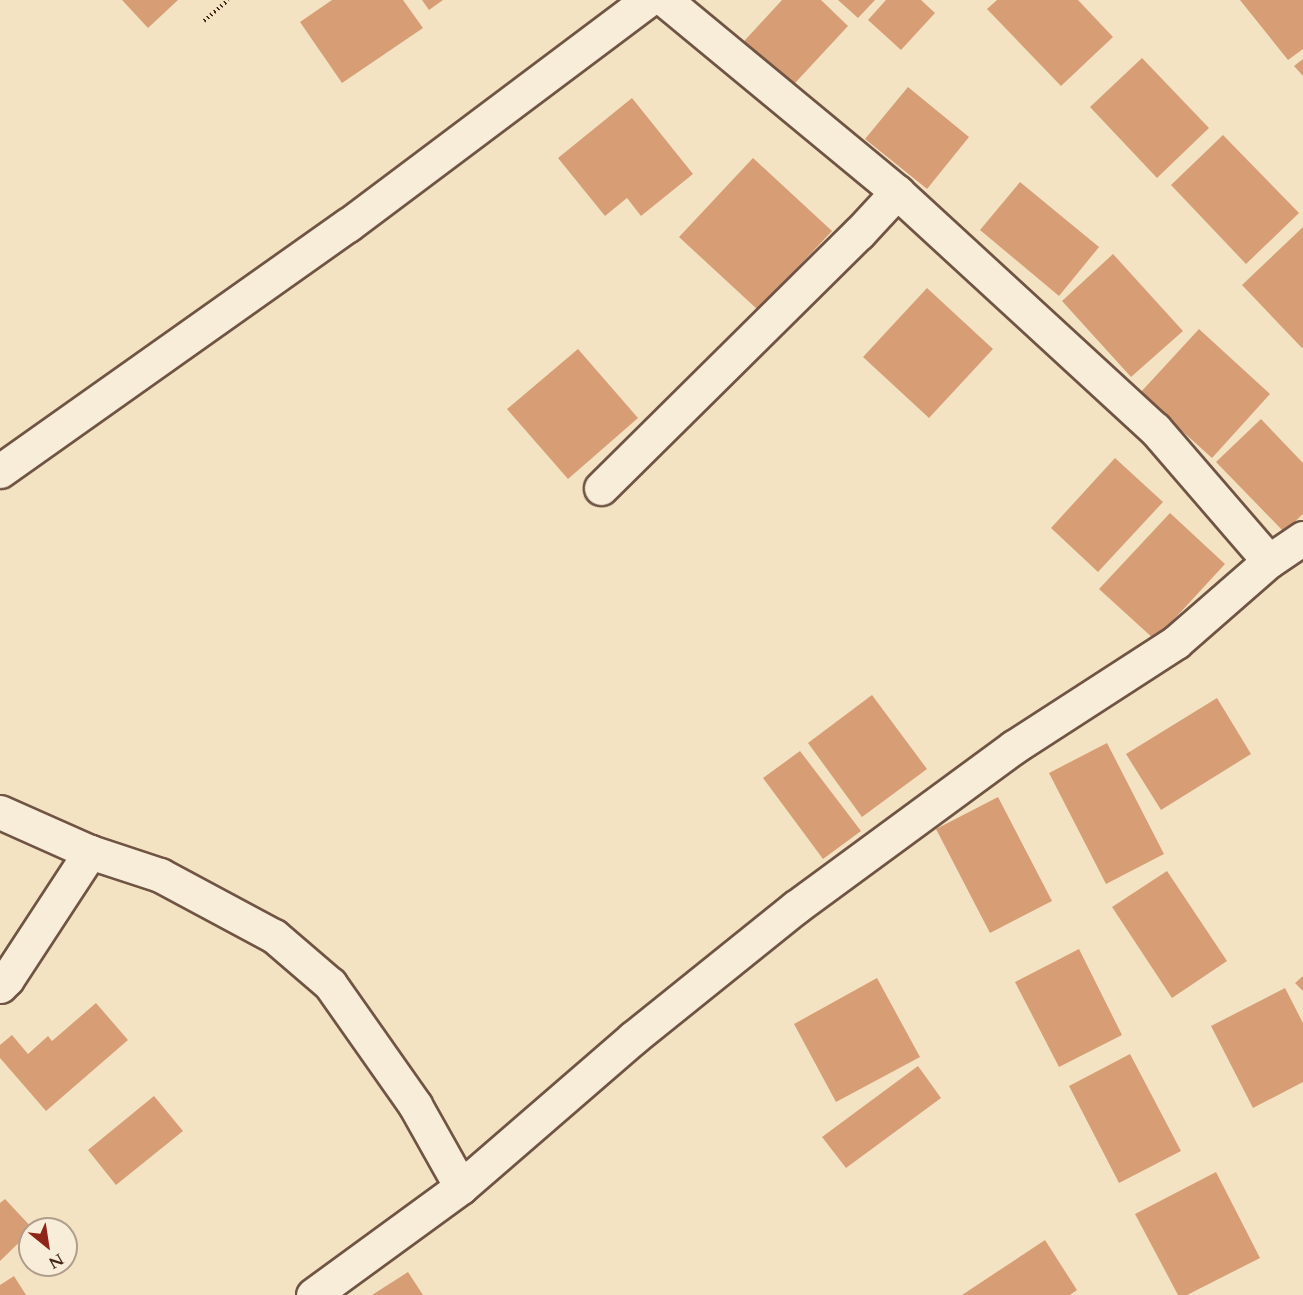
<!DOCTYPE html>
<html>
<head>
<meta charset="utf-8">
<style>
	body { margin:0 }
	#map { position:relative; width:1303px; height:1295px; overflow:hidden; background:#f4e3c3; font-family:Cardo,serif }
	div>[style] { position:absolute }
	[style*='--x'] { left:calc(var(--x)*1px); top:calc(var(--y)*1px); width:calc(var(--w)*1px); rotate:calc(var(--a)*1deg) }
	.building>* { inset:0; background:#d79e76 }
	.path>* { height:4px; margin-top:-2px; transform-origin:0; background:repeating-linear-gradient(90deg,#44251a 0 1.5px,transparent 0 4.5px) }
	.roads { filter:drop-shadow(2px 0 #705444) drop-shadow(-2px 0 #705444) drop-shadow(0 2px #705444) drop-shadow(0 -2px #705444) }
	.minor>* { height:33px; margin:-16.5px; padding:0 16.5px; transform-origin:16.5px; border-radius:16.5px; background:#f8edd8 }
	.secondary>* { height:33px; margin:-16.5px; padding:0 16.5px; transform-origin:16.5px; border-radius:16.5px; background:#f8edd8 }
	span { translate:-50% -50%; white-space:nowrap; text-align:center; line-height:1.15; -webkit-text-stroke:6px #f8edd8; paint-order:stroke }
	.north { position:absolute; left:18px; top:1217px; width:60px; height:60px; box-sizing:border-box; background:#f8edd8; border:2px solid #b09d8c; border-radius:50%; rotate:150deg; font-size:16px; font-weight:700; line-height:24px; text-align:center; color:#44251a }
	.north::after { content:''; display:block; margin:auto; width:21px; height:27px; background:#8f2418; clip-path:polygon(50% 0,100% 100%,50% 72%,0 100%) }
</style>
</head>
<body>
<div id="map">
	<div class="building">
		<div style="clip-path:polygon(122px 0,178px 0,148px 28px)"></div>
		<div style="clip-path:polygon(332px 0,403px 0,423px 28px,342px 83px,300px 22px)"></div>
		<div style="clip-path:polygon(422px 0,443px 0,429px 10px)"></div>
		<div style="clip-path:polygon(782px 0,821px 0,848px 26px,783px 96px,735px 51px)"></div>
		<div style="clip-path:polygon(838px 0,875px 0,858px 18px)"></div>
		<div style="clip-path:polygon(886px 0,921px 0,935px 13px,901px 50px,868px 20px)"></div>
		<div style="clip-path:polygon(997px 0,1078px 0,1113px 37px,1061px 86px,987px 9px)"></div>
		<div style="clip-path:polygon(1240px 0,1303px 0,1303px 49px,1288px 60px)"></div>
		<div style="clip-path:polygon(1142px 58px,1209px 128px,1157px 178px,1090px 107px)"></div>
		<div style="clip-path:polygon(1303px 59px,1303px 76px,1294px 66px)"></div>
		<div style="clip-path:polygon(908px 87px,969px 137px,927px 189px,865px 139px)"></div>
		<div style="clip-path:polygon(632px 98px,693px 174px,641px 216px,627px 198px,605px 216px,558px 158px)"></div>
		<div style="clip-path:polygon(1223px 135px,1299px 213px,1246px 264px,1171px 185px)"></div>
		<div style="clip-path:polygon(753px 158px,832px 231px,758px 310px,679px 237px)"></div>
		<div style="clip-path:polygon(1020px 182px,1099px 247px,1059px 296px,980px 230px)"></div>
		<div style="clip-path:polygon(1303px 227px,1303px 347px,1302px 348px,1242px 285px)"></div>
		<div style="clip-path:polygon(1113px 254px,1183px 331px,1131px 377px,1062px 301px)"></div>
		<div style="clip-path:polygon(927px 288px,993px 349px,929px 418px,863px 357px)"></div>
		<div style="clip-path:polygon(1199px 329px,1270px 394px,1212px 458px,1140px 393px)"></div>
		<div style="clip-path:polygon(578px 349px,638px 418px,568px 479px,507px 409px)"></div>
		<div style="clip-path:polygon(1261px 419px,1303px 463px,1303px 514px,1284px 532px,1216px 462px)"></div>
		<div style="clip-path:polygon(1115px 458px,1163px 502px,1098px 572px,1051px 528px)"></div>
		<div style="clip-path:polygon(1170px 513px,1225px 564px,1155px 640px,1099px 589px)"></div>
		<div style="clip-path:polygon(872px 695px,927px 769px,862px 817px,808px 743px)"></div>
		<div style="clip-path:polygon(1217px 698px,1251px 754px,1161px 810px,1126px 754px)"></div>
		<div style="clip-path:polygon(1107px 743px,1164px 854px,1106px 884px,1049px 773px)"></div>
		<div style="clip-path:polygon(800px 751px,861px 831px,823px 859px,763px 778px)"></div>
		<div style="clip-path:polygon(998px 797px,1052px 901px,990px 933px,936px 829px)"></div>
		<div style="clip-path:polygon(1167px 871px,1227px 961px,1172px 998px,1112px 907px)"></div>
		<div style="clip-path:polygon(1079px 949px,1122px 1035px,1059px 1067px,1015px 982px)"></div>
		<div style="clip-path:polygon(1303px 976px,1303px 991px,1295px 983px)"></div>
		<div style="clip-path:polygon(877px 978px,920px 1057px,836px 1102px,794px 1024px)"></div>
		<div style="clip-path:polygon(1285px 988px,1303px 1023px,1303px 1082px,1253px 1108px,1211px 1026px)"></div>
		<div style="clip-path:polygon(96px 1003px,128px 1040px,46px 1111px,0 1058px,0 1045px,12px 1035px,28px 1054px,48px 1036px,52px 1041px)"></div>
		<div style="clip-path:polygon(1130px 1054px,1181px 1151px,1119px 1183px,1069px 1086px)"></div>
		<div style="clip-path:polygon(918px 1066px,941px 1098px,846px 1168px,822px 1137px)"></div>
		<div style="clip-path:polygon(154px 1096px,183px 1131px,116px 1185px,88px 1150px)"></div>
		<div style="clip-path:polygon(1216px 1172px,1260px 1258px,1187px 1295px,1178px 1295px,1135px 1214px)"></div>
		<div style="clip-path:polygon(5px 1199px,33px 1229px,0 1261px,0 1203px)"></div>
		<div style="clip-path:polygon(1045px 1240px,1077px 1290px,1070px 1295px,962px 1295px)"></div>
		<div style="clip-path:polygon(408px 1272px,423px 1295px,372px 1295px)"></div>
		<div style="clip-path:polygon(14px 1276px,26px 1295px,0 1295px,0 1285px)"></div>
	</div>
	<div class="path">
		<div style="--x:204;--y:21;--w:32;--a:-41"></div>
	</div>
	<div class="roads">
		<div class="minor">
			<div style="--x:665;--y:0;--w:301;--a:39.6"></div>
			<div style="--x:897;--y:192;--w:350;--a:42.6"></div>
			<div style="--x:1155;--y:429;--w:174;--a:49.2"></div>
			<div style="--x:601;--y:488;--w:363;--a:-44.7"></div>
			<div style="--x:859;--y:233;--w:56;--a:-47.2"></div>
			<div style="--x:0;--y:812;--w:98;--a:24"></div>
			<div style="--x:90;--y:852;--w:74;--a:18.2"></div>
			<div style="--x:160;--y:875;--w:129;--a:28.2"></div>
			<div style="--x:274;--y:936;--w:74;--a:40.6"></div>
			<div style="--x:330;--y:984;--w:148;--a:54.9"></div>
			<div style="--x:415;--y:1105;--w:94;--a:60.7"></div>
			<div style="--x:0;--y:986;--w:10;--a:-45"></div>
			<div style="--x:7;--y:979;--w:152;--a:-56.8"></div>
			<div style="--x:313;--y:1295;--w:183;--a:-36.1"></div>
			<div style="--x:461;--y:1187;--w:228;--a:-40.9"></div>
			<div style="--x:633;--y:1038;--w:209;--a:-38.8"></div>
			<div style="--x:796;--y:907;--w:270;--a:-36.3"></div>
			<div style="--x:1014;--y:747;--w:193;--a:-32.9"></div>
			<div style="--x:1176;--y:642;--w:123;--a:-41.1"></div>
			<div style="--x:1269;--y:561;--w:41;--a:-34.1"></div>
		</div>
		<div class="secondary">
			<div style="--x:0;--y:471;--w:426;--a:-35.3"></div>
			<div style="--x:348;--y:225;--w:375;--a:-36.9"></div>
		</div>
	</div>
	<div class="north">N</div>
</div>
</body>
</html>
